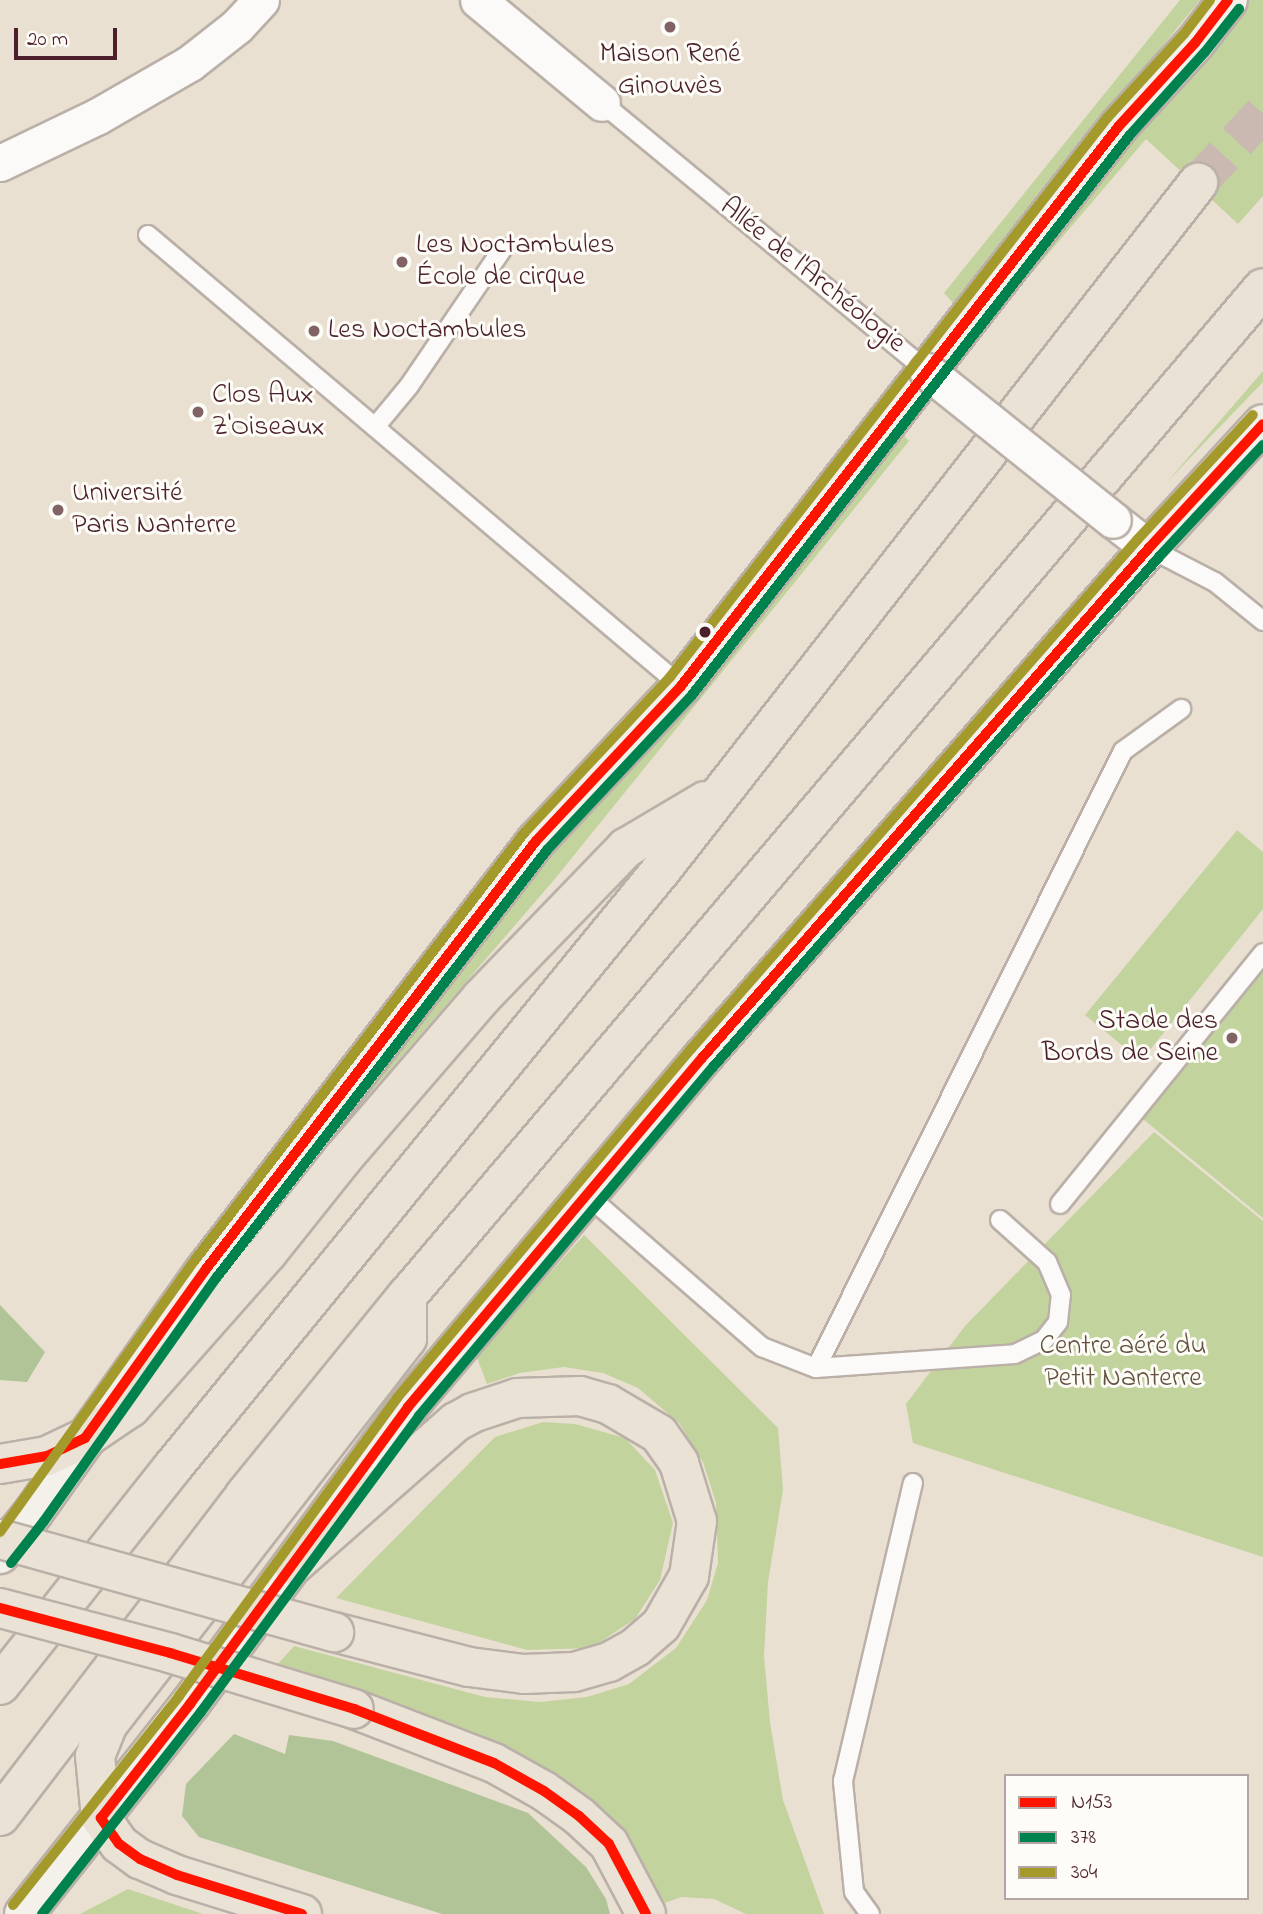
<!DOCTYPE html>
<html>
<head>
<meta charset="utf-8">
<style>
	body { margin:0 }
	#map { position:relative; width:1263px; height:1914px; overflow:hidden; background:#eae0d2; font-family:"Indie Flower",sans-serif }
	div>[style] { position:absolute }
	[style*='--x'] { left:calc(var(--x)*1px); top:calc(var(--y)*1px); width:calc(var(--w)*1px); rotate:calc(var(--a)*1deg) }
	.green>* { inset:0; background:#c2d39e }
	.forest>* { inset:0; background:#b0c497 }
	.motorway-tunnel>* { height:38px; margin-top:-19px; transform-origin:0; background:repeating-linear-gradient(90deg,#cab9b1 0 38px,transparent 0 57px) }
	.roads { filter:drop-shadow(2px 0 #bab0a8) drop-shadow(-2px 0 #bab0a8) drop-shadow(0 2px #bab0a8) drop-shadow(0 -2px #bab0a8) }
	.service>* { height:18px; margin:-9px; padding:0 9px; transform-origin:9px; border-radius:9px; background:#fcfaf8 }
	.minor>* { height:35px; margin:-17.5px; padding:0 17.5px; transform-origin:17.5px; border-radius:17.5px; background:#fcfaf8 }
	.secondary>* { height:38px; margin:-19px; padding:0 19px; transform-origin:19px; border-radius:19px; background:#f4f0ea }
	.primary>* { height:38px; margin:-19px; padding:0 19px; transform-origin:19px; border-radius:19px; background:#e9e2d5 }
	.trunk>* { height:38px; margin:-19px; padding:0 19px; transform-origin:19px; border-radius:19px; background:#e9e2d5 }
	.motorway>* { height:38px; margin:-19px; padding:0 19px; transform-origin:19px; border-radius:19px; background:#e9e2d5 }
	.bridges { filter:drop-shadow(2px 0 #bab0a8) drop-shadow(-2px 0 #bab0a8) drop-shadow(0 2px #bab0a8) drop-shadow(0 -2px #bab0a8) }
	.minor-bridge>* { height:35px; margin:-17.5px; padding:0 17.5px; transform-origin:17.5px; border-radius:17.5px; background:#fcfaf8 }
	.trunk-bridge>* { height:38px; margin:-19px; padding:0 19px; transform-origin:19px; border-radius:19px; background:#e9e2d5 }
	.bus-1>* { height:10px; margin:-5px; padding:0 5px; transform-origin:5px; border-radius:5px; background:#ff1400 }
	.bus-2>* { height:10px; margin:-5px; padding:0 5px; transform-origin:5px; border-radius:5px; background:#00824e }
	.bus-3>* { height:10px; margin:-5px; padding:0 5px; transform-origin:5px; border-radius:5px; background:#a49a2c }
	.dots>* { width:19px; height:19px; translate:-50% -50%; box-sizing:border-box; border:4px solid #fdfcf7; border-radius:50% }
	span { translate:-50% -50%; white-space:nowrap; text-align:center; line-height:1.15; -webkit-text-stroke:6px #fdfcf7; paint-order:stroke }
	.poi-label { font-size:28px; color:#4a1f2b }
	.left { translate:0 -50%; text-align:left }
	.right { translate:-100% -50%; text-align:right }
	.street-label { font-size:28px; color:#4a1f2b }
	.park-label { font-size:28px; color:#645241 }
	.legend { position:absolute; left:1004px; top:1774px; width:245px; height:126px; box-sizing:border-box; background:#fdfcf7; border:2px solid #b5a4a5; margin:0; padding:9px 12px; list-style:none; font-size:21px; color:#4a1f2b }
	.legend li { display:flex; align-items:center; gap:14px; height:35px }
	.legend b { width:35px; border:2px solid #b5a4a5 }
	.scale { position:absolute; left:14px; top:28px; width:103px; height:32px; box-sizing:border-box; border:4px solid #4a1f2b; border-top:0; padding-left:9px; font-size:21px; line-height:24px; white-space:nowrap; color:#4a1f2b; -webkit-text-stroke:5px #fdfcf7; paint-order:stroke }
</style>
</head>
<body>
<div id="map">
	<div class="green">
		<div style="clip-path:polygon(1180px 0,1200px 0,953px 303px,944px 293px)"></div>
		<div style="clip-path:polygon(1239px 0,1263px 0,1263px 196px,1238px 224px,1146px 139px,1012px 296px,1019px 276px)"></div>
		<div style="clip-path:polygon(1263px 371px,1263px 382px,1167px 482px)"></div>
		<div style="clip-path:polygon(897px 429px,909px 441px,554px 880px,333px 1136px,326px 1130px,575px 817px,659px 738px)"></div>
		<div style="clip-path:polygon(1237px 830px,1263px 852px,1263px 909px,1141px 1061px,1085px 1015px)"></div>
		<div style="clip-path:polygon(1263px 961px,1263px 1218px,1138px 1115px)"></div>
		<div style="clip-path:polygon(1154px 1132px,1263px 1221px,1263px 1557px,913px 1443px,906px 1404px,965px 1326px)"></div>
		<div style="clip-path:polygon(584px 1235px,778px 1428px,783px 1490px,768px 1582px,764px 1656px,770px 1722px,783px 1800px,824px 1914px,746px 1914px,714px 1899px,681px 1897px,665px 1903px,597px 1818px,274px 1668px,294px 1646px,485px 1697px,540px 1702px,587px 1697px,629px 1684px,676px 1648px,707px 1600px,718px 1563px,716px 1503px,703px 1462px,679px 1423px,638px 1388px,603px 1373px,564px 1367px,520px 1373px,487px 1384px,476px 1355px)"></div>
		<div style="clip-path:polygon(543px 1422px,575px 1424px,625px 1438px,655px 1470px,673px 1523px,660px 1580px,635px 1619px,591px 1648px,527px 1650px,336px 1598px,495px 1437px)"></div>
		<div style="clip-path:polygon(128px 1889px,203px 1914px,80px 1914px)"></div>
	</div>
	<div class="forest">
		<div style="clip-path:polygon(0 1305px,45px 1352px,27px 1382px,0 1380px)"></div>
		<div style="clip-path:polygon(234px 1734px,285px 1754px,289px 1735px,333px 1741px,528px 1813px,586px 1867px,606px 1899px,610px 1914px,442px 1914px,199px 1837px,182px 1816px,186px 1784px)"></div>
	</div>
	<div class="motorway-tunnel">
		<div style="--x:1198;--y:183;--w:96;--a:-47.1"></div>
	</div>
	<div class="roads">
		<div class="service">
			<div style="--x:602;--y:103;--w:421;--a:39.5"></div>
			<div style="--x:148;--y:235;--w:698;--a:40.24"></div>
			<div style="--x:375;--y:427;--w:53;--a:-50.3"></div>
			<div style="--x:409;--y:386;--w:167;--a:-55.7"></div>
			<div style="--x:1149;--y:548;--w:74;--a:27.3"></div>
			<div style="--x:1215;--y:582;--w:62;--a:39.1"></div>
			<div style="--x:587;--y:1195;--w:232;--a:41"></div>
			<div style="--x:762;--y:1347;--w:58;--a:21.3"></div>
			<div style="--x:816;--y:1368;--w:199;--a:-4"></div>
			<div style="--x:1015;--y:1354;--w:32;--a:-26"></div>
			<div style="--x:1044;--y:1340;--w:23;--a:-52"></div>
			<div style="--x:1058;--y:1322;--w:27;--a:-84"></div>
			<div style="--x:1061;--y:1295;--w:36;--a:-113"></div>
			<div style="--x:1047;--y:1262;--w:63;--a:-138.2"></div>
			<div style="--x:1060;--y:1204;--w:323;--a:-51"></div>
			<div style="--x:816;--y:1368;--w:689;--a:-63.55"></div>
			<div style="--x:1123;--y:751;--w:72;--a:-35.9"></div>
			<div style="--x:870;--y:1914;--w:27;--a:-126"></div>
			<div style="--x:854;--y:1892;--w:112;--a:-95.7"></div>
			<div style="--x:843;--y:1781;--w:306;--a:-76.8"></div>
		</div>
		<div class="minor">
			<div style="--x:478;--y:0;--w:161;--a:39.7"></div>
			<div style="--x:0;--y:163;--w:109;--a:-25.6"></div>
			<div style="--x:98;--y:116;--w:106;--a:-29.9"></div>
			<div style="--x:190;--y:63;--w:60;--a:-38.2"></div>
			<div style="--x:237;--y:26;--w:35;--a:-47"></div>
			<div style="--x:1113;--y:520;--w:46;--a:37.9"></div>
		</div>
		<div class="secondary">
			<div style="--x:0;--y:1554;--w:53;--a:-51.2"></div>
			<div style="--x:33;--y:1513;--w:299;--a:-54.7"></div>
			<div style="--x:206;--y:1269;--w:540;--a:-52.37"></div>
			<div style="--x:536;--y:841;--w:212;--a:-46.9"></div>
			<div style="--x:681;--y:686;--w:710;--a:-51.98"></div>
			<div style="--x:1118;--y:127;--w:114;--a:-47.5"></div>
			<div style="--x:1195;--y:43;--w:54;--a:-52.5"></div>
			<div style="--x:24;--y:1914;--w:268;--a:-51.7"></div>
			<div style="--x:190;--y:1704;--w:368;--a:-53.7"></div>
			<div style="--x:408;--y:1407;--w:456;--a:-49.9"></div>
			<div style="--x:702;--y:1058;--w:678;--a:-48.77"></div>
			<div style="--x:1149;--y:548;--w:168;--a:-47.4"></div>
		</div>
		<div class="primary">
			<div style="--x:101;--y:1818;--w:32;--a:55"></div>
			<div style="--x:119;--y:1844;--w:26;--a:36"></div>
			<div style="--x:140;--y:1859;--w:40;--a:23.4"></div>
			<div style="--x:177;--y:1875;--w:131;--a:17.3"></div>
		</div>
		<div class="trunk">
			<div style="--x:0;--y:1464;--w:48;--a:-9.7"></div>
			<div style="--x:47;--y:1456;--w:42;--a:-25.3"></div>
			<div style="--x:293;--y:1565;--w:217;--a:-41.3"></div>
			<div style="--x:456;--y:1422;--w:18;--a:-29"></div>
			<div style="--x:472;--y:1413;--w:47;--a:-18.4"></div>
			<div style="--x:517;--y:1398;--w:63;--a:-1.8"></div>
			<div style="--x:580;--y:1396;--w:29;--a:16"></div>
			<div style="--x:608;--y:1404;--w:59;--a:30.5"></div>
			<div style="--x:659;--y:1434;--w:35;--a:55"></div>
			<div style="--x:679;--y:1463;--w:61;--a:72.8"></div>
			<div style="--x:697;--y:1521;--w:56;--a:98.3"></div>
			<div style="--x:689;--y:1576;--w:56;--a:119.7"></div>
			<div style="--x:661;--y:1625;--w:33;--a:139"></div>
			<div style="--x:636;--y:1647;--w:31;--a:151"></div>
			<div style="--x:609;--y:1662;--w:37;--a:164"></div>
			<div style="--x:573;--y:1672;--w:49;--a:177.7"></div>
			<div style="--x:524;--y:1674;--w:55;--a:-172.7"></div>
			<div style="--x:469;--y:1667;--w:139;--a:-165.5"></div>
			<div style="--x:354;--y:1709;--w:150;--a:21.1"></div>
			<div style="--x:494;--y:1763;--w:57;--a:29.2"></div>
			<div style="--x:544;--y:1791;--w:43;--a:35.5"></div>
			<div style="--x:579;--y:1816;--w:41;--a:43"></div>
			<div style="--x:609;--y:1844;--w:79;--a:62.1"></div>
		</div>
		<div class="motorway">
			<div style="--x:85;--y:1438;--w:55;--a:-34"></div>
			<div style="--x:131;--y:1407;--w:207;--a:-48.5"></div>
			<div style="--x:268;--y:1252;--w:120;--a:-51.4"></div>
			<div style="--x:343;--y:1158;--w:211;--a:-49.2"></div>
			<div style="--x:481;--y:998;--w:209;--a:-46"></div>
			<div style="--x:626;--y:848;--w:92;--a:-30.7"></div>
			<div style="--x:0;--y:1685;--w:277;--a:-51.6"></div>
			<div style="--x:172;--y:1468;--w:774;--a:-50.72"></div>
			<div style="--x:662;--y:869;--w:871;--a:-52"></div>
			<div style="--x:0;--y:1816;--w:404;--a:-52.6"></div>
			<div style="--x:245;--y:1495;--w:257;--a:-50.9"></div>
			<div style="--x:407;--y:1296;--w:1322;--a:-49.66"></div>
			<div style="--x:101;--y:1818;--w:62;--a:-95.5"></div>
			<div style="--x:95;--y:1756;--w:35;--a:-68"></div>
			<div style="--x:108;--y:1724;--w:488;--a:-52.2"></div>
			<div style="--x:407;--y:1338;--w:42;--a:-90"></div>
		</div>
	</div>
	<div class="bridges">
		<div class="minor-bridge">
			<div style="--x:927;--y:371;--w:238;--a:38.7"></div>
		</div>
		<div class="trunk-bridge">
			<div style="--x:0;--y:1539;--w:347;--a:15.6"></div>
			<div style="--x:0;--y:1608;--w:176;--a:14.8"></div>
			<div style="--x:170;--y:1653;--w:192;--a:16.9"></div>
		</div>
	</div>
	<div class="bus-1">
		<div style="--x:0;--y:1464;--w:48;--a:-9.7"></div>
		<div style="--x:47;--y:1456;--w:42;--a:-25.3"></div>
		<div style="--x:85;--y:1438;--w:208;--a:-54.4"></div>
		<div style="--x:206;--y:1269;--w:540;--a:-52.37"></div>
		<div style="--x:536;--y:841;--w:212;--a:-46.9"></div>
		<div style="--x:681;--y:686;--w:710;--a:-51.98"></div>
		<div style="--x:1118;--y:127;--w:114;--a:-47.5"></div>
		<div style="--x:1195;--y:43;--w:54;--a:-52.5"></div>
		<div style="--x:0;--y:1608;--w:176;--a:14.8"></div>
		<div style="--x:170;--y:1653;--w:192;--a:16.9"></div>
		<div style="--x:354;--y:1709;--w:150;--a:21.1"></div>
		<div style="--x:494;--y:1763;--w:57;--a:29.2"></div>
		<div style="--x:544;--y:1791;--w:43;--a:35.5"></div>
		<div style="--x:579;--y:1816;--w:41;--a:43"></div>
		<div style="--x:609;--y:1844;--w:79;--a:62.1"></div>
		<div style="--x:302;--y:1914;--w:131;--a:-162.7"></div>
		<div style="--x:177;--y:1875;--w:40;--a:-156.6"></div>
		<div style="--x:140;--y:1859;--w:26;--a:-144"></div>
		<div style="--x:119;--y:1844;--w:32;--a:-125"></div>
		<div style="--x:101;--y:1818;--w:145;--a:-52"></div>
		<div style="--x:190;--y:1704;--w:368;--a:-53.7"></div>
		<div style="--x:408;--y:1407;--w:456;--a:-49.9"></div>
		<div style="--x:702;--y:1058;--w:678;--a:-48.77"></div>
		<div style="--x:1149;--y:548;--w:168;--a:-47.4"></div>
	</div>
	<div class="bus-2">
		<div style="--x:11;--y:1563;--w:53;--a:-51.8"></div>
		<div style="--x:44;--y:1521;--w:299;--a:-54.7"></div>
		<div style="--x:217;--y:1277;--w:540;--a:-52.3"></div>
		<div style="--x:547;--y:850;--w:212;--a:-46.9"></div>
		<div style="--x:692;--y:695;--w:710;--a:-51.98"></div>
		<div style="--x:1129;--y:136;--w:113;--a:-47.9"></div>
		<div style="--x:1205;--y:52;--w:55;--a:-51.7"></div>
		<div style="--x:42;--y:1914;--w:257;--a:-51.8"></div>
		<div style="--x:201;--y:1712;--w:368;--a:-53.6"></div>
		<div style="--x:419;--y:1416;--w:456;--a:-49.9"></div>
		<div style="--x:713;--y:1067;--w:678;--a:-48.83"></div>
		<div style="--x:1159;--y:557;--w:153;--a:-47.1"></div>
	</div>
	<div class="bus-3">
		<div style="--x:0;--y:1532;--w:335;--a:-54.4"></div>
		<div style="--x:195;--y:1260;--w:540;--a:-52.37"></div>
		<div style="--x:525;--y:832;--w:212;--a:-46.9"></div>
		<div style="--x:670;--y:677;--w:710;--a:-51.98"></div>
		<div style="--x:1107;--y:118;--w:114;--a:-47.5"></div>
		<div style="--x:1184;--y:34;--w:43;--a:-52.6"></div>
		<div style="--x:13;--y:1905;--w:267;--a:-51.5"></div>
		<div style="--x:179;--y:1696;--w:369;--a:-53.8"></div>
		<div style="--x:397;--y:1398;--w:456;--a:-49.9"></div>
		<div style="--x:691;--y:1049;--w:678;--a:-48.77"></div>
		<div style="--x:1138;--y:539;--w:169;--a:-47.2"></div>
	</div>
	<div class="dots">
		<div style="left:670px;top:27px;background:#826365"></div>
		<div style="left:402px;top:262px;background:#826365"></div>
		<div style="left:314px;top:331px;background:#826365"></div>
		<div style="left:198px;top:412px;background:#826365"></div>
		<div style="left:58px;top:510px;background:#826365"></div>
		<div style="left:705px;top:632px;background:#4a1f2b"></div>
		<div style="left:1232px;top:1038px;background:#826365"></div>
	</div>
	<div class="poi-label">
		<span style="left:670px;top:71px">Maison René<br>Ginouvès</span>
		<span class="left" style="left:416px;top:262px">Les Noctambules<br>École de cirque</span>
		<span class="left" style="left:328px;top:331px">Les Noctambules</span>
		<span class="left" style="left:212px;top:412px">Clos Aux<br>Z'Oiseaux</span>
		<span class="left" style="left:72px;top:510px">Université<br>Paris Nanterre</span>
		<span class="right" style="left:1218px;top:1038px">Stade des<br>Bords de Seine</span>
	</div>
	<div class="street-label">
		<span style="left:812px;top:276px;rotate:39deg">Allée de l'Archéologie</span>
	</div>
	<div class="park-label">
		<span style="left:1123px;top:1363px">Centre aéré du<br>Petit Nanterre</span>
	</div>
	<ul class="legend">
	<li><b style="height:9px;background:#ff1400"></b>N153</li>
	<li><b style="height:9px;background:#00824e"></b>378</li>
	<li><b style="height:9px;background:#a49a2c"></b>304</li>
	</ul>
	<div class="scale">20 m</div>
</div>
</body>
</html>
